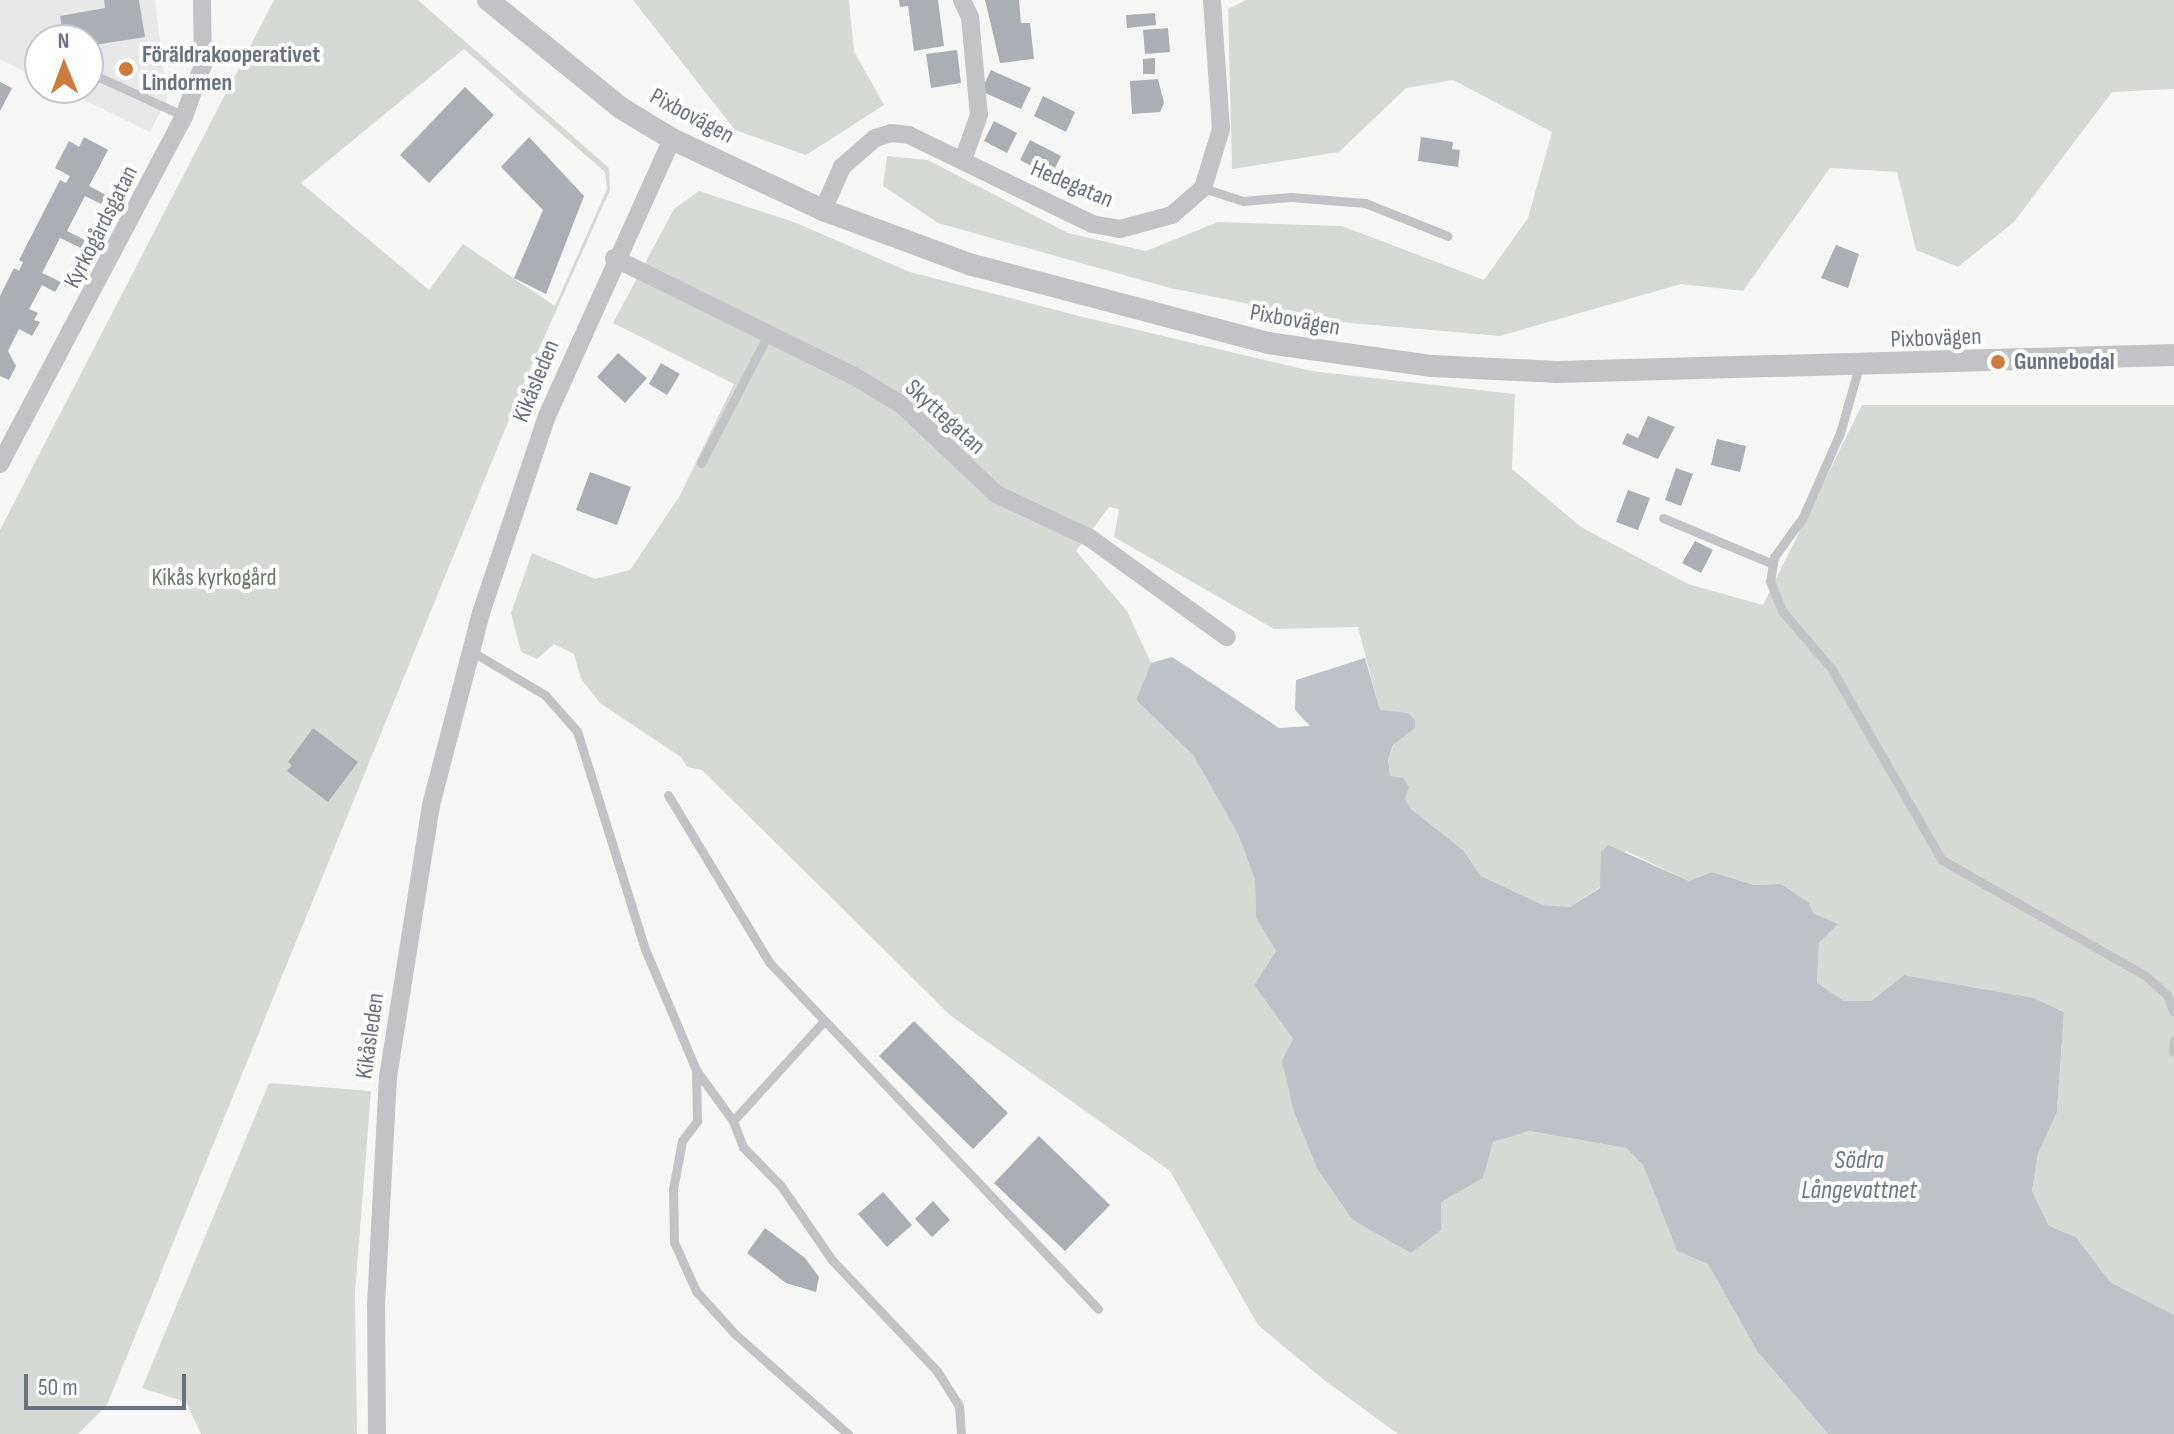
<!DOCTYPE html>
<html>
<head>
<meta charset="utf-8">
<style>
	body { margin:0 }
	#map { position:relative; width:2174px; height:1434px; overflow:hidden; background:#f6f7f4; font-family:"Sofia Sans Condensed",sans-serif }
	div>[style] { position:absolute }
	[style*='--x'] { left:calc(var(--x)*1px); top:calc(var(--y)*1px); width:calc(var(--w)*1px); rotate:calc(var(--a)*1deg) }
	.built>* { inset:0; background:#e7e8e7 }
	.green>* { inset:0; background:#d5dbd4 }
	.water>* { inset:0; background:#bcc2c8 }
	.building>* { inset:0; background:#aaaeb5 }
	.service>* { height:9px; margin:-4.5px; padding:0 4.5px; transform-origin:4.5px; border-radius:4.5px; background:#c1c3c7 }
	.minor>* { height:18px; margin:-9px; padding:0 9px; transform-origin:9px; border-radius:9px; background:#c1c3c7 }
	.tertiary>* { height:22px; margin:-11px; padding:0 11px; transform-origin:11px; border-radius:11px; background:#c1c3c7 }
	.dots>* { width:22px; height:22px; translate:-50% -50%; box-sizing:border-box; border:4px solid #fff; border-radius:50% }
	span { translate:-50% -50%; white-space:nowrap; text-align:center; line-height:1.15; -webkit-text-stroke:8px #fff; paint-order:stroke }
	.poi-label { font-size:24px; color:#6a7281; font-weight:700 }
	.left { translate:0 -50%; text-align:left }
	.street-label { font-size:24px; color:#6a7281 }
	.park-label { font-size:24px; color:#687968 }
	.water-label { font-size:26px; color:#6b7884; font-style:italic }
	.north { position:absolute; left:24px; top:24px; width:80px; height:80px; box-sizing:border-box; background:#fff; border:2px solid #c3c7cd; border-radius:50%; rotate:359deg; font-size:22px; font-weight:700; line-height:32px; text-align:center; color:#6a7281 }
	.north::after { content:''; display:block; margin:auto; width:28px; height:36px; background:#cd7c3e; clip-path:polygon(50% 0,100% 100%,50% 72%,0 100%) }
	.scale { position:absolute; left:24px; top:1374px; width:162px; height:36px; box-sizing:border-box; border:4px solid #6a7281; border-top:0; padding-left:10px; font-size:24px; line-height:28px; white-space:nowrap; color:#6a7281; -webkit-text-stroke:6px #fff; paint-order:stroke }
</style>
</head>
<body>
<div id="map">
	<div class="built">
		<div style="clip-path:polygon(0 0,155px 0,167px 99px,150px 132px,60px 88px,88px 88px,88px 40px,40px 40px,40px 79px,0 59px)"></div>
	</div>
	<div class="green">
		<div style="clip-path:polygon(evenodd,274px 0,418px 0,609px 168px,610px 190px,526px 378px,107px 1405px,78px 1434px,0 1434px,0 530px,274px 0,464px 49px,605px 172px,607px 189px,555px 306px,463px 244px,429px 290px,301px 183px,464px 49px)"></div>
		<div style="clip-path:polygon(633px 0,849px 0,854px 51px,884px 105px,806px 155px,735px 130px)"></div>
		<div style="clip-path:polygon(1246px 0,2174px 0,2174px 89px,2112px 92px,2014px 222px,1958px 267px,1916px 250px,1897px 172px,1830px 168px,1743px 291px,1681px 284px,1500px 336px,1339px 322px,1170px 288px,938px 223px,883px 186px,887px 156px,928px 160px,1068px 233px,1146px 251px,1218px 222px,1342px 226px,1484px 280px,1528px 218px,1552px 132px,1453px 80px,1406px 88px,1339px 152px,1232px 169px,1228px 9px)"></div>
		<div style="clip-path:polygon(699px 191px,794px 222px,910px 272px,1083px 317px,1311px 371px,1515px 394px,1512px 469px,1581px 527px,1688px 584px,1763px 605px,1862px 405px,2174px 405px,2174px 1315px,2110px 1282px,2076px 1237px,2049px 1226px,2032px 1191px,2038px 1154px,2057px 1112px,2064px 1012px,2034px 998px,1904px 975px,1871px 1001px,1844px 1001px,1817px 984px,1819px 943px,1837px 924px,1813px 913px,1781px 884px,1754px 885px,1712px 872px,1689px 881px,1626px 851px,1605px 861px,1600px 887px,1570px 907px,1543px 905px,1481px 876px,1464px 851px,1410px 808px,1390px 776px,1388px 758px,1408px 713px,1380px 711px,1358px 627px,1274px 629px,1114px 537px,1119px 509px,1109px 507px,1076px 551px,1127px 611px,1151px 663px,1136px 700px,1193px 755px,1238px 834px,1255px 880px,1256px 918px,1276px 951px,1254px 985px,1293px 1039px,1440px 1202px,1483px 1178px,1492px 1142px,1529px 1131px,1626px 1148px,1643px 1165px,1677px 1251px,1708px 1264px,1757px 1351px,1828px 1434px,1398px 1434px,1324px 1380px,1258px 1325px,1170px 1171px,951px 1016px,702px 770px,687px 767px,681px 757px,600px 703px,581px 679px,574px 654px,554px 644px,537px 659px,521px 652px,511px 613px,532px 553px,595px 579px,630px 570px,679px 497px,734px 384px,613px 323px,674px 209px)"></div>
		<div style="clip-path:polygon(269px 1083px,371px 1091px,355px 1293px,357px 1434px,201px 1434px,186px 1402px,142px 1388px)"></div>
	</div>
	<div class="water">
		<div style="clip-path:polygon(1172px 657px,1279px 728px,1310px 726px,1295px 710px,1296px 680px,1365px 658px,1380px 710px,1408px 713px,1415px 720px,1415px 728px,1393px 745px,1388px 759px,1390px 776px,1403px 778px,1409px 787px,1405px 799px,1410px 808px,1464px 851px,1481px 876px,1543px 905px,1570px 907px,1600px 888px,1601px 852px,1608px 845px,1689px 881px,1712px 872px,1754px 885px,1781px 884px,1809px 903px,1813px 913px,1838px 924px,1819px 943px,1817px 983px,1844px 1001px,1871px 1001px,1904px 975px,2034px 998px,2064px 1012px,2057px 1112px,2038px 1154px,2032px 1191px,2049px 1226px,2076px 1237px,2110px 1282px,2174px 1315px,2174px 1434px,1828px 1434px,1757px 1351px,1708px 1264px,1677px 1251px,1643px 1165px,1626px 1148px,1529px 1131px,1493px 1142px,1483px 1178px,1441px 1202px,1441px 1230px,1411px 1253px,1353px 1220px,1318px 1170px,1294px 1112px,1282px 1061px,1293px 1039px,1254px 985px,1276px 951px,1256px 918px,1255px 880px,1238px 834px,1193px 755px,1136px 700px,1151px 663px)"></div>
	</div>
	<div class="building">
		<div style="clip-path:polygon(104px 0,139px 0,145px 37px,88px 46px,88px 40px,64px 40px,60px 16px,105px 8px)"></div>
		<div style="clip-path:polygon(899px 0,938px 0,944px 46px,914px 51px,908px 6px,900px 7px)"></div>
		<div style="clip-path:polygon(985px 0,1019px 0,1021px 23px,1030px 23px,1034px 59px,1000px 63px)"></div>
		<div style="clip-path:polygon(1155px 13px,1156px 25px,1127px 28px,1126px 15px)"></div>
		<div style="clip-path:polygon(1168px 28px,1170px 52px,1145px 54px,1143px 30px)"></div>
		<div style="clip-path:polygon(957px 50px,961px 83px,931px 88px,926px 54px)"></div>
		<div style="clip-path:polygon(1155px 58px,1155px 74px,1143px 74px,1143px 59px)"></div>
		<div style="clip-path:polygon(991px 70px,1031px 88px,1021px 109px,981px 91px)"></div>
		<div style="clip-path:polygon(1158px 79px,1164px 103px,1160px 112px,1132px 114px,1130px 81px)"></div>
		<div style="clip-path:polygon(0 82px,12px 88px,0 111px)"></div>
		<div style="clip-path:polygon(465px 87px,494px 115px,429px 183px,400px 155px)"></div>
		<div style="clip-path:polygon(1043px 96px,1075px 112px,1066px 132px,1034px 116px)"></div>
		<div style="clip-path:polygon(994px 121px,1017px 133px,1007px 153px,984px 141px)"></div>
		<div style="clip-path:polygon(84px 137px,108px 150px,89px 186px,106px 195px,101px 204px,85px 196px,67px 231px,85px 240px,81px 248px,60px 238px,42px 273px,61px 282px,55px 292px,42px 285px,29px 309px,38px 313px,34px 320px,40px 322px,32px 336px,19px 329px,8px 351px,16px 366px,9px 380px,0 376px,0 296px,14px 268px,19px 271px,23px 262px,19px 260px,60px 180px,66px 183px,70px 176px,55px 168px,69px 141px,79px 147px)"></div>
		<div style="clip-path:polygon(529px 137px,584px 196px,546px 294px,514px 278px,543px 210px,501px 167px)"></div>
		<div style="clip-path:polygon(1421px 137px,1453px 142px,1452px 149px,1460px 150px,1458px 167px,1418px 161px)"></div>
		<div style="clip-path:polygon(1030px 140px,1061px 156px,1051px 176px,1020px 160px)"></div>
		<div style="clip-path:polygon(1836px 245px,1859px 254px,1848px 288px,1821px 278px)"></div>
		<div style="clip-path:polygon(618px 353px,647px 378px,625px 403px,597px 377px)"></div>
		<div style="clip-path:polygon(661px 363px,680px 374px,667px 395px,649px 384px)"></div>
		<div style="clip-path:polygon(1648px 416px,1675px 427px,1658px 459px,1622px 444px,1627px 433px,1638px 438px)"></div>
		<div style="clip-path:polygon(1717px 439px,1746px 446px,1740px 472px,1711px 465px)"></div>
		<div style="clip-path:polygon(1676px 468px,1693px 474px,1681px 506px,1665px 500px)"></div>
		<div style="clip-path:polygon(590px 472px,631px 487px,617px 525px,576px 510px)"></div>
		<div style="clip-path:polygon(1628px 490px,1650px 498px,1638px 530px,1616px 522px)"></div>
		<div style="clip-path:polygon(1695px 541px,1713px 550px,1701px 573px,1682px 563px)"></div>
		<div style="clip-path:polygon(313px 728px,358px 762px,328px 802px,287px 771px,292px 765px,288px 762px)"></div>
		<div style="clip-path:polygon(914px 1021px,1008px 1113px,973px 1149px,879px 1056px)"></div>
		<div style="clip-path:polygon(1039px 1136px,1110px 1205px,1065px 1251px,994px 1183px)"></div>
		<div style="clip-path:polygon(883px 1192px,912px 1225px,887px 1247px,858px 1214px)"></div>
		<div style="clip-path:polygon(933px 1201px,950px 1220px,932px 1237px,915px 1219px)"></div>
		<div style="clip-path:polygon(765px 1228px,805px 1258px,819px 1277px,816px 1292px,786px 1283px,747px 1253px)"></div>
	</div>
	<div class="service">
		<div style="--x:88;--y:72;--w:106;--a:24.6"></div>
		<div style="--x:1203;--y:188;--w:42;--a:18"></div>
		<div style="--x:1243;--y:201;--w:48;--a:-4.8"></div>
		<div style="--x:1291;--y:197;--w:74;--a:4.6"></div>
		<div style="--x:1365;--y:203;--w:89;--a:21.7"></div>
		<div style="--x:1859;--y:366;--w:70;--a:105.8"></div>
		<div style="--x:1840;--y:433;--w:92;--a:113.8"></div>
		<div style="--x:1803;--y:517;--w:49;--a:125.9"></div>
		<div style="--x:1774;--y:557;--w:24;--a:99"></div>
		<div style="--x:1770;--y:581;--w:32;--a:68"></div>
		<div style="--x:1782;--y:611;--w:75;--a:49.3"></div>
		<div style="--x:1831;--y:668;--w:222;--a:60"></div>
		<div style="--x:1942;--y:860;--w:235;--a:29.6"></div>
		<div style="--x:2146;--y:976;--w:28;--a:42"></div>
		<div style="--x:2167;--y:995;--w:18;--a:68"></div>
		<div style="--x:701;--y:463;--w:142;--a:-62.4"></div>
		<div style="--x:1663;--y:518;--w:119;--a:22.7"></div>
		<div style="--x:471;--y:651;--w:86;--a:30.7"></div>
		<div style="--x:545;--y:695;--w:48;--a:48.4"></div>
		<div style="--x:577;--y:731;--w:228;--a:72.7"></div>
		<div style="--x:645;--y:949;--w:131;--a:67.1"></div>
		<div style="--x:696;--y:1070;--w:63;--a:54"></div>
		<div style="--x:733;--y:1121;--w:28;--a:69"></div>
		<div style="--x:743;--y:1147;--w:54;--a:45.7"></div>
		<div style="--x:781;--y:1186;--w:90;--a:55.4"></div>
		<div style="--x:832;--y:1260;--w:153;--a:46.6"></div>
		<div style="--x:937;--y:1371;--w:41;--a:57.8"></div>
		<div style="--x:959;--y:1406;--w:28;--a:86"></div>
		<div style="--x:668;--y:795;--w:195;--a:58.8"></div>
		<div style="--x:769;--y:962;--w:478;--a:46.5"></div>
		<div style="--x:2173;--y:1052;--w:12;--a:-85"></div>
		<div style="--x:696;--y:1073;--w:48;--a:88.8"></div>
		<div style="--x:697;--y:1121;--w:25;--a:127"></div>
		<div style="--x:682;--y:1141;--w:49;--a:100.6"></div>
		<div style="--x:673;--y:1189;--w:53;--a:88.9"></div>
		<div style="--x:674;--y:1242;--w:54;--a:65.8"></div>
		<div style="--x:696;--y:1291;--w:58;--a:47.8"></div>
		<div style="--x:735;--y:1334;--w:151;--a:41.5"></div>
		<div style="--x:733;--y:1121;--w:134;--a:-47.7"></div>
	</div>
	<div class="minor">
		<div style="--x:962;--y:0;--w:19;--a:65"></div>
		<div style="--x:970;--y:17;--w:98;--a:84.8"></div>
		<div style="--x:979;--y:115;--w:48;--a:109.6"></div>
		<div style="--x:823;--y:210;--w:47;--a:-66.2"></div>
		<div style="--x:842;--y:167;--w:44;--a:-41.3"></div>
		<div style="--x:875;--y:138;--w:17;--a:-17"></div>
		<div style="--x:891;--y:133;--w:18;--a:6"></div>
		<div style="--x:909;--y:135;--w:203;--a:25.9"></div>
		<div style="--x:1092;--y:224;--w:28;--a:10"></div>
		<div style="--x:1120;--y:229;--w:54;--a:-15.1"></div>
		<div style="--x:1172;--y:215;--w:41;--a:-41.1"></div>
		<div style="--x:1203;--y:188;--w:62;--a:-73"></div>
		<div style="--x:1221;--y:129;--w:129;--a:-94"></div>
		<div style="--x:614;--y:258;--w:267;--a:26.2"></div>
		<div style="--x:854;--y:376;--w:56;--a:31.1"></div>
		<div style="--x:902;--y:405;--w:129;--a:43.4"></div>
		<div style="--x:996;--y:494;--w:104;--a:25.1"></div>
		<div style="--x:1090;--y:538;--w:169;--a:35.9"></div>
		<div style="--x:0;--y:464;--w:394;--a:-62.1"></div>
		<div style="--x:184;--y:116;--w:54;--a:-69.6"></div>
		<div style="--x:203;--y:65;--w:65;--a:-90.9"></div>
		<div style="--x:377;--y:1434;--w:129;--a:-90.4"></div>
		<div style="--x:376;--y:1305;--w:228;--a:-87"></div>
		<div style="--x:388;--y:1077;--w:275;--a:-81"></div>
		<div style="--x:431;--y:805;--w:198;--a:-75.4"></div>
		<div style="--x:481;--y:613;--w:208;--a:-71.5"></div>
		<div style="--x:547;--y:416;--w:304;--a:-65.7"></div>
	</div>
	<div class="tertiary">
		<div style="--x:488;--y:0;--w:171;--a:39.1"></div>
		<div style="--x:621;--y:108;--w:60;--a:31.3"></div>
		<div style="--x:672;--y:139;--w:167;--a:25.2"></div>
		<div style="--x:823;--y:210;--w:156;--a:20.3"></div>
		<div style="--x:969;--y:264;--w:309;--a:14.8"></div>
		<div style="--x:1268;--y:343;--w:166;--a:8"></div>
		<div style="--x:1432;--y:366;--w:125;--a:2.7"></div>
		<div style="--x:1557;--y:372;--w:617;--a:-1.58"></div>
	</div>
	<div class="dots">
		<div style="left:126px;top:69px;background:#cd7c3e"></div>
		<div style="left:1998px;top:362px;background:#cd7c3e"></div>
	</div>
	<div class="poi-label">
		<span class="left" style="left:142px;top:69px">Föräldrakooperativet<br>Lindormen</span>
		<span class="left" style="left:2014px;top:362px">Gunnebodal</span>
	</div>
	<div class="street-label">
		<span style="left:692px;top:116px;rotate:28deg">Pixbovägen</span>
		<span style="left:1072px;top:184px;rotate:23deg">Hedegatan</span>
		<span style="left:101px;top:227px;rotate:-63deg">Kyrkogårdsgatan</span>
		<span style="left:1295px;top:320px;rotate:10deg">Pixbovägen</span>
		<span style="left:1936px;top:338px;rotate:-2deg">Pixbovägen</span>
		<span style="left:536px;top:381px;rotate:-68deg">Kikåsleden</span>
		<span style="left:945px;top:417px;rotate:42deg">Skyttegatan</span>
		<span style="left:370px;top:1036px;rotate:-82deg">Kikåsleden</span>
	</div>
	<div class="park-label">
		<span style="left:214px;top:578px">Kikås kyrkogård</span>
	</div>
	<div class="water-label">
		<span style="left:1859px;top:1176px">Södra<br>Långevattnet</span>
	</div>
	<div class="north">N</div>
	<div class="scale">50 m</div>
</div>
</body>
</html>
